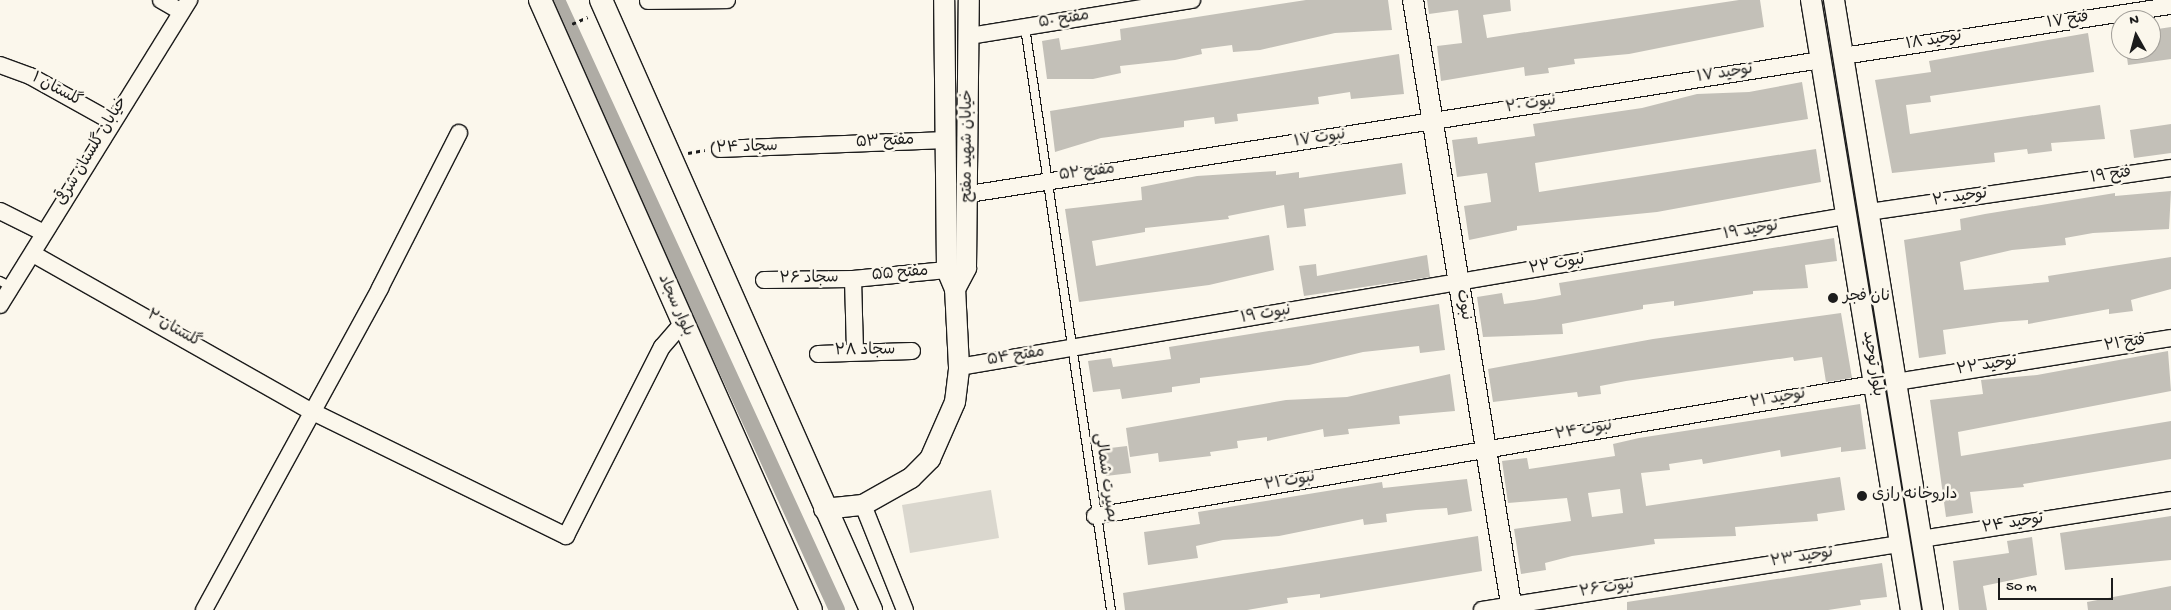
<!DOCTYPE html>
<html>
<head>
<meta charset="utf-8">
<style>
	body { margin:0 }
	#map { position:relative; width:2171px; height:610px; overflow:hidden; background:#fbf7ec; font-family:"Gochi Hand","Playpen Sans Arabic",sans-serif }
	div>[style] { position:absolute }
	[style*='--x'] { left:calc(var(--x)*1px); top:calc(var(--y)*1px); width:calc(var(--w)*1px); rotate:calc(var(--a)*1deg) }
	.green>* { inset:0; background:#dad7ce }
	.canal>* { height:16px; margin:-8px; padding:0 8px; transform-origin:8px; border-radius:8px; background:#afaca5 }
	.building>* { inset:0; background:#c3c0b8 }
	.path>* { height:2.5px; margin-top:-1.25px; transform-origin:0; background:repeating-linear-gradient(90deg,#1c1c1c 0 4px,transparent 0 8px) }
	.roads { filter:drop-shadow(1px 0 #1c1c1c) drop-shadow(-1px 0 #1c1c1c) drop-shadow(0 1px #1c1c1c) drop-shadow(0 -1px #1c1c1c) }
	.service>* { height:8px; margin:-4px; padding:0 4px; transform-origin:4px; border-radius:4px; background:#fbf7ec }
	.minor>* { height:16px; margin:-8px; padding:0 8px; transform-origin:8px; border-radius:8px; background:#fbf7ec }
	.tertiary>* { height:20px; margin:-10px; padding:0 10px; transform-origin:10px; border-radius:10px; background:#fbf7ec }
	.secondary>* { height:22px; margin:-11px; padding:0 11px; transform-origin:11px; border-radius:11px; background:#fbf7ec }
	.dots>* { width:14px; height:14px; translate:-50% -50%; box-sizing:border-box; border:2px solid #fbf7ec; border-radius:50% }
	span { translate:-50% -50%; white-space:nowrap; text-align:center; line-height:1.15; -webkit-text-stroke:5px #fbf7ec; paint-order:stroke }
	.street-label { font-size:16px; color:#1c1c1c }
	.poi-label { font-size:16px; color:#1c1c1c }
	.left { translate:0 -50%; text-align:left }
	.north { position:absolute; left:2111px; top:10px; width:50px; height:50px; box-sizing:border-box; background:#fbf7ec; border:1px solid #a29f99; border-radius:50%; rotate:353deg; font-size:14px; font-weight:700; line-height:20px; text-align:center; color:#1c1c1c }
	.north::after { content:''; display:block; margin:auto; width:18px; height:22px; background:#1c1c1c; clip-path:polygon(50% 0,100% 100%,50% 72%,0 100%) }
	.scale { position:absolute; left:1998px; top:578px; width:115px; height:22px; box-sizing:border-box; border:2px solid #1c1c1c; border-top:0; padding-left:6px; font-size:15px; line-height:18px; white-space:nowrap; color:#1c1c1c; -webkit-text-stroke:4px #fbf7ec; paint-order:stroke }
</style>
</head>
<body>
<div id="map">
	<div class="green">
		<div style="clip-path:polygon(991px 490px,999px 538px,910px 553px,902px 505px)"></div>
	</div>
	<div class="canal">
		<div style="--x:557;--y:0;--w:671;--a:65.34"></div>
	</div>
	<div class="building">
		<div style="clip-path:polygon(1306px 0,1388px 0,1392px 30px,1335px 33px,1260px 50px,1233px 52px,1232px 45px,1201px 49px,1202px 54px,1175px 60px,1120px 66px,1121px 73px,1093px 79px,1047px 79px,1042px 41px,1059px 38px,1061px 50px,1092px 45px,1121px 40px,1120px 29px)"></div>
		<div style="clip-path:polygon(1427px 0,1510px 0,1511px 11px,1483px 15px,1487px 38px,1739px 0,1760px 0,1764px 27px,1629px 54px,1574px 59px,1575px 64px,1548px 68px,1549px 73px,1525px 76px,1524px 67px,1441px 81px,1437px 46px,1462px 43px,1458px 10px,1429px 14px)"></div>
		<div style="clip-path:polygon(2171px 27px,2171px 59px,2128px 65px,2126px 50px,2151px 50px,2151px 30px)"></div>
		<div style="clip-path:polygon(2088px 33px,2094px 72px,1930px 96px,1931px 102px,1906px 105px,1910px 134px,2100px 105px,2105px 139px,2051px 143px,2052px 151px,2028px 154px,2027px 149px,1994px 153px,1995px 162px,1892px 173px,1875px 80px,1931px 72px,1929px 61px)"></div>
		<div style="clip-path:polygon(1399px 54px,1404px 94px,1351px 99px,1350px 92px,1318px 97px,1319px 104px,1237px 114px,1238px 121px,1215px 124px,1214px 117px,1184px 121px,1184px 127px,1101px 138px,1055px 152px,1050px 111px)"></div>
		<div style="clip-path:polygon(1802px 82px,1808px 119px,1535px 163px,1539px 192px,1816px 149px,1821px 182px,1657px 212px,1517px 226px,1517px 230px,1469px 240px,1464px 206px,1491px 202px,1488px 179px,1487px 173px,1457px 177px,1452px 140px,1477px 137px,1478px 144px,1535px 136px,1533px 124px,1642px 108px,1697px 94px,1749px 92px)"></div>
		<div style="clip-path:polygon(2171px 124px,2171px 153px,2134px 158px,2130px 130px)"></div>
		<div style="clip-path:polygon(1402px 163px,1406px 194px,1304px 209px,1306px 226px,1287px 228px,1284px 205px,1228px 216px,1229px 219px,1145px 228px,1145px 232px,1092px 241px,1096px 266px,1269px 235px,1274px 270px,1209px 285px,1079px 302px,1065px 209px,1142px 200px,1141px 187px,1197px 176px,1276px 171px,1276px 175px,1299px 172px,1299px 178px)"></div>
		<div style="clip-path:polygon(2171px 191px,2169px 229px,2093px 233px,2065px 238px,2066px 245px,2012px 250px,1960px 262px,1964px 290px,2049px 282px,2048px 276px,2171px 257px,2171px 289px,2131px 300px,2133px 311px,2109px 314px,2109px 309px,2028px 324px,2028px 320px,2000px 322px,1943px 330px,1946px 354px,1919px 358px,1904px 240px,1961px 230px,1960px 219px,1985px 214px,2115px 193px,2115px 196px)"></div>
		<div style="clip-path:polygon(1834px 238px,1837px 261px,1805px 265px,1808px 288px,1753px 291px,1753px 294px,1674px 306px,1674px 301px,1643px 305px,1643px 309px,1562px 324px,1563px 334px,1483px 337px,1477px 297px,1502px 293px,1504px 304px,1534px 300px,1561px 295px,1559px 283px)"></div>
		<div style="clip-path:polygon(1427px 255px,1430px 277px,1304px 296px,1299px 266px,1316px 264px,1317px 276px)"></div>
		<div style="clip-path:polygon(1439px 304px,1445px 350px,1420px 353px,1419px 346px,1363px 352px,1309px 365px,1200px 378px,1200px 383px,1172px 387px,1172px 392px,1122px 399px,1120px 389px,1093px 392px,1088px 361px,1111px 358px,1113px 367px,1171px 359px,1169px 347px)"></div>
		<div style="clip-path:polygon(1841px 313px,1852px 378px,1826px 382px,1822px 357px,1794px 361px,1793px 357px,1626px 381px,1600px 386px,1601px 394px,1578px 397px,1577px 392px,1493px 402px,1488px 369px,1653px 339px)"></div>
		<div style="clip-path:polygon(2168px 351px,2171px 391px,1958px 432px,1961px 456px,2171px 421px,2171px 459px,2023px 484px,2024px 487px,1970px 492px,1973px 513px,1946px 517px,1930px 400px,1983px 394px,1981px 380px,2037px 375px)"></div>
		<div style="clip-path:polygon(1450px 374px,1455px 411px,1399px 416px,1400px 424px,1348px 429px,1349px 434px,1324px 437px,1323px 429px,1267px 441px,1267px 437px,1237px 441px,1238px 448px,1210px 452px,1211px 456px,1159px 462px,1158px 453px,1130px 457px,1126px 428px,1286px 400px,1347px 397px)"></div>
		<div style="clip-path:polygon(evenodd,1860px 404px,1866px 449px,1841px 452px,1841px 447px,1781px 457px,1780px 450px,1703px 464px,1702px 459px,1669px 464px,1670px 470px,1641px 473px,1646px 506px,1840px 477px,1845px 510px,1817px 514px,1818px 521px,1735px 527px,1736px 536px,1654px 539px,1655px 544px,1572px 556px,1545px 563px,1546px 570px,1521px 574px,1514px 529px,1571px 521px,1567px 498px,1508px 503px,1502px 461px,1527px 458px,1529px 469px,1615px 456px,1613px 444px,1639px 438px,1860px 404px,1620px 489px,1623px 513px,1592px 517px,1588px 493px,1620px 489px)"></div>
		<div style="clip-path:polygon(1127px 446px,1131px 473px,1106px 476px,1102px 449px)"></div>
		<div style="clip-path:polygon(1467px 479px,1472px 511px,1448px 515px,1447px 508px,1416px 510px,1386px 514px,1387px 522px,1364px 525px,1363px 519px,1279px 536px,1223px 540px,1196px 546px,1198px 558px,1148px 565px,1144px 532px,1200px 524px,1198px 512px,1382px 482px,1383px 488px)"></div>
		<div style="clip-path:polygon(2171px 516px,2171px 560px,2065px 570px,2060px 533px)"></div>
		<div style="clip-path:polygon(1478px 536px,1482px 571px,1320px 598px,1320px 594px,1287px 598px,1288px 603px,1247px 610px,1125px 610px,1123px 593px)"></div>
		<div style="clip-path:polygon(2032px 537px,2037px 575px,1983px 586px,1987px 610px,1959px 610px,1953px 561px,2009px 553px,2007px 541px)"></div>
		<div style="clip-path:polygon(1882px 563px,1887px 597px,1860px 600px,1861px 605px,1828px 610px,1627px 610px,1627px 602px)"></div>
		<div style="clip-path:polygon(2171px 586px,2171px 610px,2088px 610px,2087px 602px)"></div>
	</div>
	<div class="path">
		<div style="--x:572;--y:24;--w:17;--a:-24"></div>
		<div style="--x:688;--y:153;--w:17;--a:-10"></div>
	</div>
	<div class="roads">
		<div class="service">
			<div style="--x:1025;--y:27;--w:589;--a:81.61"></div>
			<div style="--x:0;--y:281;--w:13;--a:27"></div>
		</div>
		<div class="minor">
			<div style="--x:161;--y:0;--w:22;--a:30"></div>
			<div style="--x:648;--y:1;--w:79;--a:-0.7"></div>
			<div style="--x:969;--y:36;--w:226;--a:-9.2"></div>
			<div style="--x:1843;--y:56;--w:332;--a:-8.7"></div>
			<div style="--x:0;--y:65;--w:32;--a:20"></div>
			<div style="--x:30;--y:76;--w:93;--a:29.1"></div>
			<div style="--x:720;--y:149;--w:225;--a:-2.3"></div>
			<div style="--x:969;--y:194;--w:862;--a:-8.94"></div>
			<div style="--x:0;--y:211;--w:49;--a:26.6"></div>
			<div style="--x:1869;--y:212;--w:305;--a:-8.3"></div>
			<div style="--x:33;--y:254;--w:319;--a:29.5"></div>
			<div style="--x:311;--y:411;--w:284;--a:26.1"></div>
			<div style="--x:566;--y:536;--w:212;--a:-63.1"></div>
			<div style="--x:662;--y:347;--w:30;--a:-49"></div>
			<div style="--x:853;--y:279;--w:73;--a:88.4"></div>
			<div style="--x:764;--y:280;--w:89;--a:-0.6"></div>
			<div style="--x:853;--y:279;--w:94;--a:-5.5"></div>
			<div style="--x:0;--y:305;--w:359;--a:-58.2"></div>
			<div style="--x:818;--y:354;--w:94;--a:-1.8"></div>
			<div style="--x:959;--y:367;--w:900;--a:-9.66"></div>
			<div style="--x:1896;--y:382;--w:278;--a:-9.1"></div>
			<div style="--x:863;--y:505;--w:113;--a:68.2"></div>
			<div style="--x:1095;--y:516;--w:790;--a:-9.62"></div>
			<div style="--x:1921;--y:539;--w:253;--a:-8.9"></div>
			<div style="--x:204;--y:610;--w:367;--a:-61.3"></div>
			<div style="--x:380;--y:288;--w:174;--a:-63"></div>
			<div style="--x:1482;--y:610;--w:423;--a:-9"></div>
		</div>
		<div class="tertiary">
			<div style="--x:1413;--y:0;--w:618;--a:80.78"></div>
			<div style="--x:1811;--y:0;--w:618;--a:80.69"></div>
			<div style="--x:1834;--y:0;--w:618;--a:80.78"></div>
			<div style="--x:955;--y:289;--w:24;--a:-62"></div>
			<div style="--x:966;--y:268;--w:268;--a:-89.4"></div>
			<div style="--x:824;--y:509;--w:39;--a:-6"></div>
			<div style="--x:863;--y:505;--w:55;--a:-29.4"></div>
			<div style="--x:911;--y:478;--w:27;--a:-45"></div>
			<div style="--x:930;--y:459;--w:62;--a:-66.3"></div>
			<div style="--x:955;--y:402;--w:35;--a:-83"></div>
			<div style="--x:959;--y:367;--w:78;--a:-92.9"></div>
			<div style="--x:955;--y:289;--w:21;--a:-113"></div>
			<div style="--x:947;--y:270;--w:270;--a:-90.6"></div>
		</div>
		<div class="secondary">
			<div style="--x:540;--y:0;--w:667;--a:66.05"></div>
			<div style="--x:601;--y:0;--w:667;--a:66.12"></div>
		</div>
	</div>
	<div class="dots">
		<div style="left:1833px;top:298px;background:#1c1c1c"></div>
		<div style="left:1862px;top:496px;background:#1c1c1c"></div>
	</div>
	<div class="street-label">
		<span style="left:1064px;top:21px;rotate:-9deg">مفتح ۵۰</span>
		<span style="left:2068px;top:22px;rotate:-9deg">فتح ۱۷</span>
		<span style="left:1934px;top:42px;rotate:-9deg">توحید ۱۸</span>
		<span style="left:1725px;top:75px;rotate:-9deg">توحید ۱۷</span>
		<span style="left:56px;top:91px;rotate:28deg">گلستان ۱</span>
		<span style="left:1531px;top:106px;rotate:-9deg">نبوت ۲۰</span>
		<span style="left:1320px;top:140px;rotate:-9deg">نبوت ۱۷</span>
		<span style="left:885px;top:143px;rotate:-3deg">مفتح ۵۳</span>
		<span style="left:969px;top:146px;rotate:-90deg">خیابان شهید مفتح</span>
		<span style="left:747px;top:149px;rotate:-2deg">سجاد ۲۴</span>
		<span style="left:93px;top:152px;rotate:-59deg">خیابان گلستان شرقی</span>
		<span style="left:1087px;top:174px;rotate:-7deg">مفتح ۵۲</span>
		<span style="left:2111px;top:177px;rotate:-8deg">فتح ۱۹</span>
		<span style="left:1960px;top:199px;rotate:-8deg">توحید ۲۰</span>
		<span style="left:1751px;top:232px;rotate:-10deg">توحید ۱۹</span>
		<span style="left:1557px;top:266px;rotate:-10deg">نبوت ۲۲</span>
		<span style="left:900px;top:275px;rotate:-5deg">مفتح ۵۵</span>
		<span style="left:809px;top:280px;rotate:-1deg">سجاد ۲۶</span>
		<span style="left:1462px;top:305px;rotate:81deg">نبوت</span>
		<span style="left:674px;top:306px;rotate:66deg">بلوار سجاد</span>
		<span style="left:1266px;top:316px;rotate:-10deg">نبوت ۱۹</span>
		<span style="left:173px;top:330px;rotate:30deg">گلستان ۲</span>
		<span style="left:2125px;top:345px;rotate:-9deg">فتح ۲۱</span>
		<span style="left:865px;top:352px;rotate:-1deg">سجاد ۲۸</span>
		<span style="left:1016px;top:358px;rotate:-9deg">مفتح ۵۴</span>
		<span style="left:1871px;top:364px;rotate:81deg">بلوار توحید</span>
		<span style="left:1987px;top:367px;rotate:-9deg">توحید ۲۲</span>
		<span style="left:1778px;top:400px;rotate:-10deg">توحید ۲۱</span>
		<span style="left:1584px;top:432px;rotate:-10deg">نبوت ۲۴</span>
		<span style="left:1104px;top:478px;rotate:82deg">بصیرت شمالی</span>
		<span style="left:1290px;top:483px;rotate:-10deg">نبوت ۲۱</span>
		<span style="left:2013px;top:525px;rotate:-9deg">توحید ۲۴</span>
		<span style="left:1802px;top:559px;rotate:-9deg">توحید ۲۳</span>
		<span style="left:1607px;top:590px;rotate:-9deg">نبوت ۲۶</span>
	</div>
	<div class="poi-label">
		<span class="left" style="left:1843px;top:298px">نان فجر</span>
		<span class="left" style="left:1872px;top:496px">داروخانه رازی</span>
	</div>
	<div class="north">N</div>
	<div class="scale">50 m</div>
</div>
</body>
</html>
